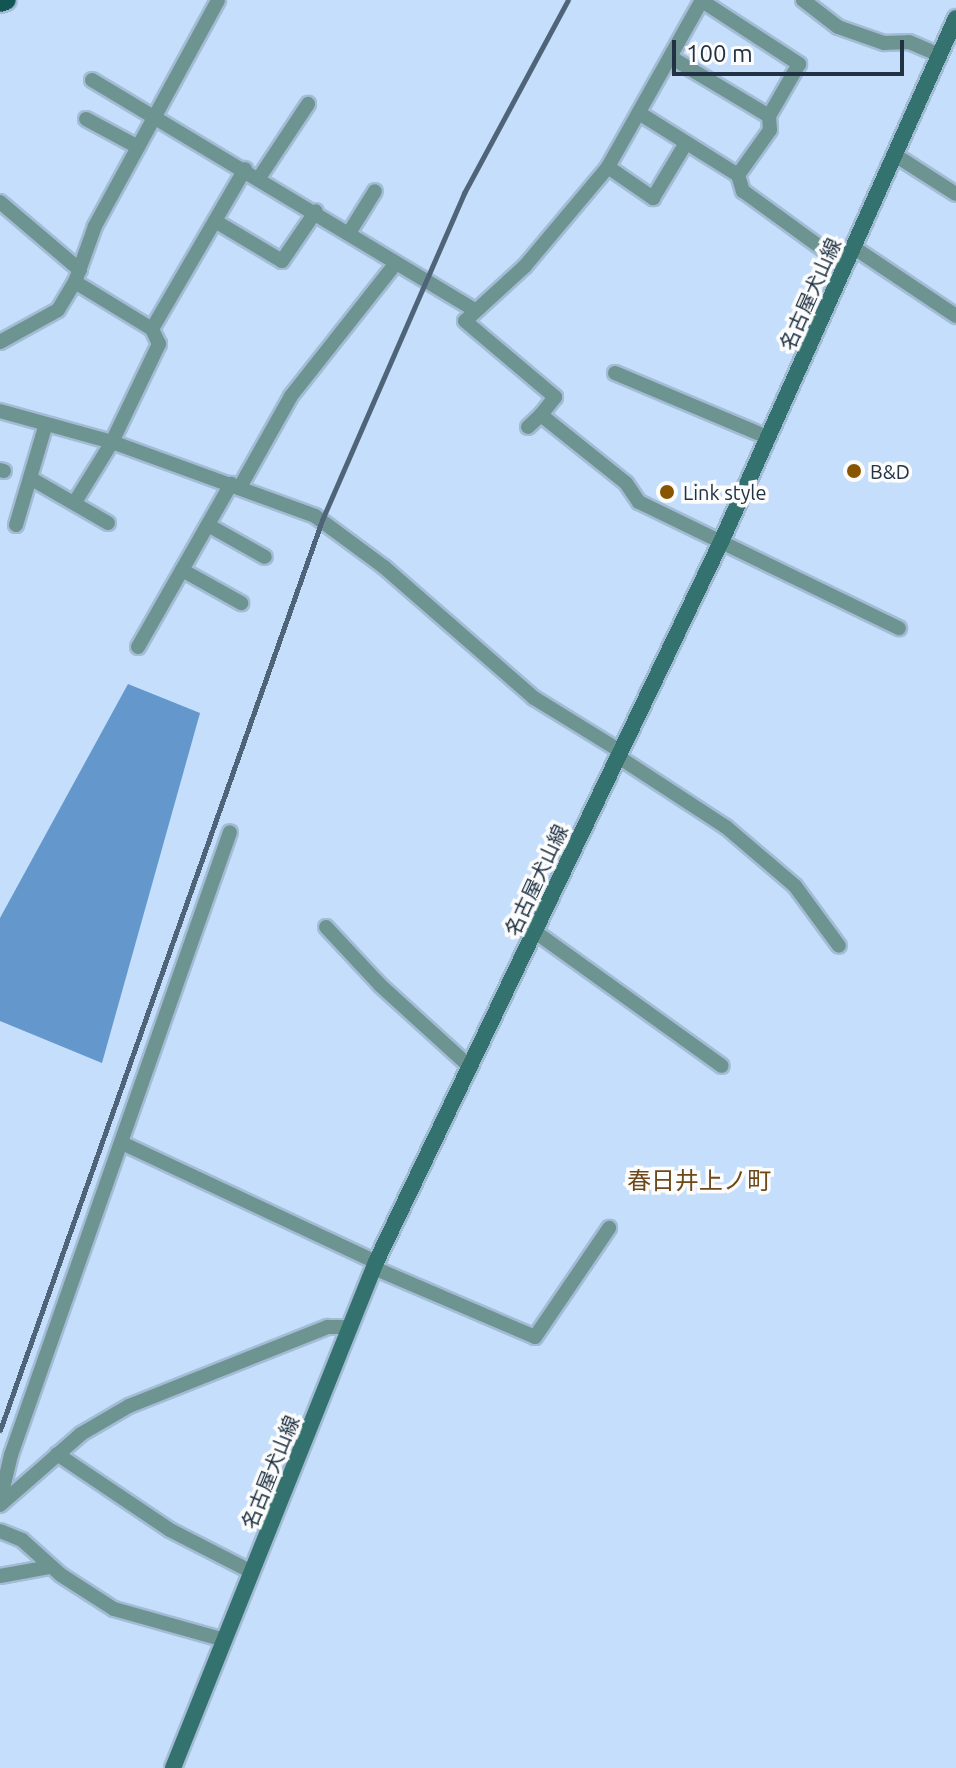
<!DOCTYPE html>
<html>
<head>
<meta charset="utf-8">
<style>
	body { margin:0 }
	#map { position:relative; width:956px; height:1768px; overflow:hidden; background:#c4defb; font-family:Ubuntu,"Noto Sans JP",sans-serif }
	div>[style] { position:absolute }
	[style*='--x'] { left:calc(var(--x)*1px); top:calc(var(--y)*1px); width:calc(var(--w)*1px); rotate:calc(var(--a)*1deg) }
	.water>* { inset:0; background:#6498cc }
	.roads { filter:drop-shadow(2px 0 #a3bcd6) drop-shadow(-2px 0 #a3bcd6) drop-shadow(0 2px #a3bcd6) drop-shadow(0 -2px #a3bcd6) }
	.street>* { height:14px; margin:-7px; padding:0 7px; transform-origin:7px; border-radius:7px; background:#6e9491 }
	.secondary>* { height:16px; margin:-8px; padding:0 8px; transform-origin:8px; border-radius:8px; background:#33726e }
	.primary>* { height:20px; margin:-10px; padding:0 10px; transform-origin:10px; border-radius:10px; background:#125653 }
	.rail>* { height:5px; margin:-2.5px; padding:0 2.5px; transform-origin:2.5px; border-radius:2.5px; background:#506479 }
	.dots>* { width:22px; height:22px; translate:-50% -50%; box-sizing:border-box; border:4px solid #fcfcfc; border-radius:50% }
	span { translate:-50% -50%; white-space:nowrap; text-align:center; line-height:1.15; -webkit-text-stroke:7px #fcfcfc; paint-order:stroke }
	.street-label { font-size:20px; color:#203244 }
	.poi-label { font-size:20px; color:#203244 }
	.left { translate:0 -50%; text-align:left }
	.quarter-label { font-size:24px; color:#6d4818 }
	.scale { position:absolute; left:672px; top:40px; width:232px; height:36px; box-sizing:border-box; border:4px solid #203244; border-top:0; padding-left:10px; font-size:24px; line-height:28px; white-space:nowrap; color:#203244; -webkit-text-stroke:6px #fcfcfc; paint-order:stroke }
</style>
</head>
<body>
<div id="map">
	<div class="water">
		<div style="clip-path:polygon(128px 684px,200px 713px,102px 1063px,0 1021px,0 918px)"></div>
	</div>
	<div class="roads">
		<div class="street">
			<div style="--x:702;--y:0;--w:192;--a:119.4"></div>
			<div style="--x:608;--y:167;--w:129;--a:130"></div>
			<div style="--x:525;--y:266;--w:81;--a:137.5"></div>
			<div style="--x:465;--y:321;--w:118;--a:40.2"></div>
			<div style="--x:555;--y:397;--w:23;--a:128"></div>
			<div style="--x:541;--y:415;--w:109;--a:38.7"></div>
			<div style="--x:626;--y:483;--w:23;--a:56"></div>
			<div style="--x:639;--y:502;--w:289;--a:25.9"></div>
			<div style="--x:803;--y:0;--w:44;--a:37.6"></div>
			<div style="--x:838;--y:27;--w:49;--a:19.2"></div>
			<div style="--x:884;--y:43;--w:25;--a:-2"></div>
			<div style="--x:909;--y:42;--w:33;--a:23"></div>
			<div style="--x:702;--y:1;--w:116;--a:33"></div>
			<div style="--x:799;--y:64;--w:60;--a:120"></div>
			<div style="--x:769;--y:116;--w:14;--a:86"></div>
			<div style="--x:770;--y:130;--w:55;--a:125.4"></div>
			<div style="--x:672;--y:58;--w:113;--a:30.9"></div>
			<div style="--x:92;--y:80;--w:445;--a:31"></div>
			<div style="--x:639;--y:113;--w:117;--a:32.1"></div>
			<div style="--x:738;--y:175;--w:17;--a:73"></div>
			<div style="--x:743;--y:191;--w:126;--a:36"></div>
			<div style="--x:86;--y:119;--w:59;--a:28.3"></div>
			<div style="--x:895;--y:155;--w:72;--a:32.6"></div>
			<div style="--x:608;--y:167;--w:55;--a:34.6"></div>
			<div style="--x:653;--y:198;--w:64;--a:-59"></div>
			<div style="--x:259;--y:178;--w:89;--a:-56.5"></div>
			<div style="--x:0;--y:202;--w:105;--a:40.4"></div>
			<div style="--x:215;--y:221;--w:78;--a:30.8"></div>
			<div style="--x:282;--y:261;--w:60;--a:-55.8"></div>
			<div style="--x:349;--y:233;--w:49;--a:-58.2"></div>
			<div style="--x:853;--y:247;--w:124;--a:33.8"></div>
			<div style="--x:75;--y:282;--w:90;--a:31.4"></div>
			<div style="--x:0;--y:342;--w:66;--a:-28.9"></div>
			<div style="--x:58;--y:310;--w:33;--a:-59"></div>
			<div style="--x:75;--y:282;--w:59;--a:-70.3"></div>
			<div style="--x:95;--y:226;--w:257;--a:-61.4"></div>
			<div style="--x:615;--y:373;--w:165;--a:22.8"></div>
			<div style="--x:0;--y:411;--w:116;--a:15.5"></div>
			<div style="--x:112;--y:442;--w:216;--a:20"></div>
			<div style="--x:315;--y:516;--w:86;--a:36.5"></div>
			<div style="--x:384;--y:567;--w:199;--a:41.1"></div>
			<div style="--x:534;--y:698;--w:101;--a:31.6"></div>
			<div style="--x:528;--y:427;--w:18;--a:-43"></div>
			<div style="--x:0;--y:470;--w:4;--a:14"></div>
			<div style="--x:30;--y:478;--w:90;--a:30"></div>
			<div style="--x:240;--y:487;--w:104;--a:-60.7"></div>
			<div style="--x:291;--y:396;--w:169;--a:-51.7"></div>
			<div style="--x:75;--y:502;--w:70;--a:-58.3"></div>
			<div style="--x:112;--y:442;--w:109;--a:-64.4"></div>
			<div style="--x:159;--y:344;--w:17;--a:-115"></div>
			<div style="--x:152;--y:329;--w:185;--a:-59.8"></div>
			<div style="--x:16;--y:525;--w:105;--a:-73.5"></div>
			<div style="--x:208;--y:525;--w:65;--a:29.3"></div>
			<div style="--x:182;--y:570;--w:68;--a:29.2"></div>
			<div style="--x:138;--y:647;--w:188;--a:-60.3"></div>
			<div style="--x:617;--y:756;--w:130;--a:33.1"></div>
			<div style="--x:726;--y:827;--w:91;--a:40.5"></div>
			<div style="--x:795;--y:886;--w:74;--a:53.7"></div>
			<div style="--x:326;--y:927;--w:79;--a:47"></div>
			<div style="--x:380;--y:985;--w:122;--a:42.3"></div>
			<div style="--x:534;--y:931;--w:231;--a:35.7"></div>
			<div style="--x:124;--y:1144;--w:278;--a:25.1"></div>
			<div style="--x:374;--y:1268;--w:175;--a:23.2"></div>
			<div style="--x:535;--y:1337;--w:132;--a:-55.8"></div>
			<div style="--x:57;--y:1454;--w:136;--a:33.9"></div>
			<div style="--x:170;--y:1530;--w:92;--a:27.1"></div>
			<div style="--x:0;--y:1501;--w:47;--a:-76.6"></div>
			<div style="--x:11;--y:1455;--w:660;--a:-70.63"></div>
			<div style="--x:0;--y:1505;--w:108;--a:-41.2"></div>
			<div style="--x:81;--y:1434;--w:56;--a:-30.3"></div>
			<div style="--x:129;--y:1406;--w:214;--a:-21.7"></div>
			<div style="--x:328;--y:1327;--w:21;--a:0"></div>
			<div style="--x:0;--y:1531;--w:24;--a:22"></div>
			<div style="--x:22;--y:1540;--w:52;--a:41.9"></div>
			<div style="--x:61;--y:1575;--w:63;--a:32.7"></div>
			<div style="--x:114;--y:1609;--w:114;--a:15.7"></div>
			<div style="--x:0;--y:1576;--w:51;--a:-10.2"></div>
		</div>
		<div class="secondary">
			<div style="--x:173;--y:1768;--w:545;--a:-68.14"></div>
			<div style="--x:376;--y:1262;--w:798;--a:-64.4"></div>
			<div style="--x:721;--y:542;--w:574;--a:-65.85"></div>
		</div>
		<div class="primary">
			<div style="--x:0;--y:2;--w:6;--a:-18"></div>
		</div>
	</div>
	<div class="rail">
		<div style="--x:0;--y:1430;--w:965;--a:-70.51"></div>
		<div style="--x:322;--y:520;--w:357;--a:-66.5"></div>
		<div style="--x:464;--y:193;--w:219;--a:-61.7"></div>
	</div>
	<div class="dots">
		<div style="left:854px;top:471px;background:#850"></div>
		<div style="left:667px;top:492px;background:#850"></div>
	</div>
	<div class="street-label">
		<span style="left:810px;top:294px;rotate:-66deg">名古屋犬山線</span>
		<span style="left:536px;top:880px;rotate:-65deg">名古屋犬山線</span>
		<span style="left:270px;top:1472px;rotate:-68deg">名古屋犬山線</span>
	</div>
	<div class="poi-label">
		<span class="left" style="left:870px;top:471px">B&amp;D</span>
		<span class="left" style="left:683px;top:492px">Link style</span>
	</div>
	<div class="quarter-label">
		<span style="left:699px;top:1181px">春日井上ノ町</span>
	</div>
	<div class="scale">100 m</div>
</div>
</body>
</html>
